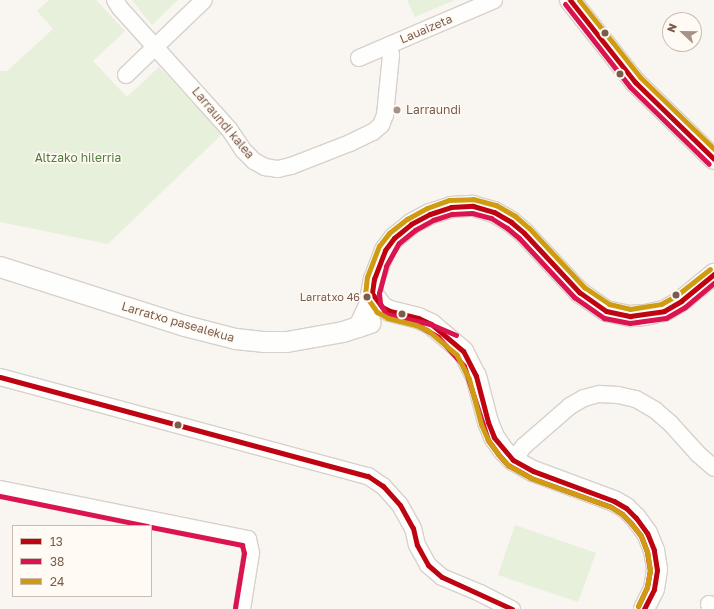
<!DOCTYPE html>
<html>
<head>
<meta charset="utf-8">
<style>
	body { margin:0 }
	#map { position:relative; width:714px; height:609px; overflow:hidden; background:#f9f5f0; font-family:"Golos Text",sans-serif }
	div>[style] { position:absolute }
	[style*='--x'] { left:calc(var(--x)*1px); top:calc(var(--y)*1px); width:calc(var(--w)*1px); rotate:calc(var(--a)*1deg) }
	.green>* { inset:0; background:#e7f0db }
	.roads { filter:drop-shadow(1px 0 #d7d1cb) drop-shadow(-1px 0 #d7d1cb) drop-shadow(0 1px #d7d1cb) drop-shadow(0 -1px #d7d1cb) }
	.minor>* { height:16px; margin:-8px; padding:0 8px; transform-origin:8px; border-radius:8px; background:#fefefd }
	.tertiary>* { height:20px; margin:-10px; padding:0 10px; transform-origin:10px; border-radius:10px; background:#fefefd }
	.bus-1>* { height:5px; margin:-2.5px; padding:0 2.5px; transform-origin:2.5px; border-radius:2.5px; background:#bf0411 }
	.bus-2>* { height:5px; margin:-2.5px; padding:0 2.5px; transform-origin:2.5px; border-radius:2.5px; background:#da144f }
	.bus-3>* { height:5px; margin:-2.5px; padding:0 2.5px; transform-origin:2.5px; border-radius:2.5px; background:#cf9b10 }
	.dots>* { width:11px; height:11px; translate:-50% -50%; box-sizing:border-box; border:2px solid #fffaf3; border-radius:50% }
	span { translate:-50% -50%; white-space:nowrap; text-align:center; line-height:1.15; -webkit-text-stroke:3px #fffaf3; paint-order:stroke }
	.bus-label { font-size:11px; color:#7a5c4d }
	.right { translate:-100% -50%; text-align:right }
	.street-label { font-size:12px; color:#7a5c4d }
	.poi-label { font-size:12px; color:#7a5c4d }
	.left { translate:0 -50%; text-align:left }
	.park-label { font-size:12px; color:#537a41 }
	.legend { position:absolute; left:12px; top:525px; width:140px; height:72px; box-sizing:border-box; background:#fffaf3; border:1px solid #cabbb1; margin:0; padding:5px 7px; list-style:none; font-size:12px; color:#7a5c4d }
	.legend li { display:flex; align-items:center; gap:8px; height:20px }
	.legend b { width:20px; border:1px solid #cabbb1 }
	.north { position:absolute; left:662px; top:12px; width:40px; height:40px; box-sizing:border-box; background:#fffaf3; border:1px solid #cabbb1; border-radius:50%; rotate:292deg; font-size:11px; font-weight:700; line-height:16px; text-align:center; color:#7a5c4d }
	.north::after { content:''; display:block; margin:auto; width:14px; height:18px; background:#a69286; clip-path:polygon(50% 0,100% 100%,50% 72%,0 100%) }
</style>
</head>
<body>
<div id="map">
	<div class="green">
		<div style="clip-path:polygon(49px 0,96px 0,125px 31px,93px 61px,127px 97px,159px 67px,222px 134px,108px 244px,0 222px,0 71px,7px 71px,53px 29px,37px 11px)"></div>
		<div style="clip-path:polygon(132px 0,178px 0,152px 25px)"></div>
		<div style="clip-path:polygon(407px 0,455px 0,415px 17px)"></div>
		<div style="clip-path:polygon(515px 525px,596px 553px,578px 602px,498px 575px)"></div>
	</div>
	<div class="roads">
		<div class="minor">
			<div style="--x:115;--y:0;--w:9;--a:58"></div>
			<div style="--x:120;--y:8;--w:163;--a:48"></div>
			<div style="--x:229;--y:129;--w:25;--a:56"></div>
			<div style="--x:243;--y:150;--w:16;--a:45"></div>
			<div style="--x:254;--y:161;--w:13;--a:29"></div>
			<div style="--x:265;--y:167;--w:13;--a:9"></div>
			<div style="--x:278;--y:169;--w:13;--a:-13"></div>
			<div style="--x:291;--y:166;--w:63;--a:-21.3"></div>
			<div style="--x:350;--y:143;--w:25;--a:-26"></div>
			<div style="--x:373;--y:132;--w:11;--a:-41"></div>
			<div style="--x:381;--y:125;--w:11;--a:-68"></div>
			<div style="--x:385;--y:115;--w:60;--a:-84.3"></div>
			<div style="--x:391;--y:55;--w:10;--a:-101"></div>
			<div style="--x:359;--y:58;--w:147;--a:-23.2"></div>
			<div style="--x:126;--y:75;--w:108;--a:-43.9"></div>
			<div style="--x:0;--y:377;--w:381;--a:15.1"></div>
			<div style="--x:368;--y:476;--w:18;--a:34"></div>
			<div style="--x:383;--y:486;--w:25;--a:48"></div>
			<div style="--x:400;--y:505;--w:26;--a:61"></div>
			<div style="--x:413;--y:528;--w:17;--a:77"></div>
			<div style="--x:417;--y:545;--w:23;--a:61"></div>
			<div style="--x:428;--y:565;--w:18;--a:41"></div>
			<div style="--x:442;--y:577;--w:41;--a:22.8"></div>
			<div style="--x:480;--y:593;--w:36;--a:27"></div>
			<div style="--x:513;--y:460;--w:18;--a:-52"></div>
			<div style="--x:524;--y:446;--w:61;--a:-41"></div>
			<div style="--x:570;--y:406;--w:16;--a:-30"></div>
			<div style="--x:584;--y:398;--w:16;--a:-15"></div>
			<div style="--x:599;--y:394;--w:19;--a:3"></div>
			<div style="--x:618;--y:395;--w:18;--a:13"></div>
			<div style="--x:636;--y:399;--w:22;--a:30"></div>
			<div style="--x:655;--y:410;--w:21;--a:41"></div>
			<div style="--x:671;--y:424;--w:40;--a:48"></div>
			<div style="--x:698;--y:454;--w:21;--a:41"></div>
			<div style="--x:0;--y:489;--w:253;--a:11.4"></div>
			<div style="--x:248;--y:539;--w:14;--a:78"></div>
			<div style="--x:251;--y:553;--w:57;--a:99.1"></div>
			<div style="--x:709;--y:604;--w:5;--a:79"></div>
		</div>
		<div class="tertiary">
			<div style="--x:570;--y:0;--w:105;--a:51.6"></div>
			<div style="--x:635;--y:82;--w:110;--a:44.3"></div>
			<div style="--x:0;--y:267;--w:194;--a:17.7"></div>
			<div style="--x:185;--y:326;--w:53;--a:14.3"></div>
			<div style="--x:236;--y:339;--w:27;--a:6"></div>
			<div style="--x:263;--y:342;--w:24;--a:0"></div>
			<div style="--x:287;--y:342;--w:57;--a:-10.1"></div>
			<div style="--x:343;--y:332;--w:29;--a:-18"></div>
			<div style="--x:372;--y:293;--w:17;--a:54"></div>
			<div style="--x:382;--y:307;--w:9;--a:27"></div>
			<div style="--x:390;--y:311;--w:29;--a:14"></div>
			<div style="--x:418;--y:318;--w:14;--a:25"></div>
			<div style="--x:431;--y:324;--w:42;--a:40.2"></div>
			<div style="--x:463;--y:351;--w:28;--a:63"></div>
			<div style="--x:476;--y:376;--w:48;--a:75.4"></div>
			<div style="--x:488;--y:422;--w:16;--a:68"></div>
			<div style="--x:494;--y:437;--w:16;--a:55"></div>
			<div style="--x:503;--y:450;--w:14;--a:45"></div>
			<div style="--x:513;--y:460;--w:23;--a:29"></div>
			<div style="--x:533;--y:471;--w:86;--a:20.3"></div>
			<div style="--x:614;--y:501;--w:14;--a:30"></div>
			<div style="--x:626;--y:508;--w:14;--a:45"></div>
			<div style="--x:636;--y:518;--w:19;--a:54"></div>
			<div style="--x:647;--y:533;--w:18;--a:68"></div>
			<div style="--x:654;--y:550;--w:20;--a:81"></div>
			<div style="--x:657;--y:570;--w:19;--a:99"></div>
			<div style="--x:654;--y:589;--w:22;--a:117"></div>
			<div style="--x:359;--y:327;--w:23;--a:-65"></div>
			<div style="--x:369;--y:306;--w:27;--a:-80"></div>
			<div style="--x:374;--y:279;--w:31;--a:-69"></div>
			<div style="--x:385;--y:250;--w:15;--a:-53"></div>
			<div style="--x:394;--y:238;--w:22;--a:-39"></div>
			<div style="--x:411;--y:224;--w:21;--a:-28"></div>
			<div style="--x:430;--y:214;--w:22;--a:-18"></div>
			<div style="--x:451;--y:207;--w:22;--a:-3"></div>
			<div style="--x:473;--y:206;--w:22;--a:16"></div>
			<div style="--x:494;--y:212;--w:20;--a:30"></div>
			<div style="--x:511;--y:222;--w:17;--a:40"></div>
			<div style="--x:524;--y:233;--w:81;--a:47"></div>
			<div style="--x:579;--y:292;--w:33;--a:35"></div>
			<div style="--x:606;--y:311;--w:25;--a:12"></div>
			<div style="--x:630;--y:316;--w:15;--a:-4"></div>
			<div style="--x:645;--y:315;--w:19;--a:-12"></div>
			<div style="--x:664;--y:311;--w:20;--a:-30"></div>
			<div style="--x:681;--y:301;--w:43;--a:-39.3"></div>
		</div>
	</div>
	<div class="bus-1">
		<div style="--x:570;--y:0;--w:105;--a:51.6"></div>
		<div style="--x:635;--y:82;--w:110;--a:44.3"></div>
		<div style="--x:0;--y:377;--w:381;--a:15.1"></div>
		<div style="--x:368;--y:476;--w:18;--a:34"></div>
		<div style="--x:383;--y:486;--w:25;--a:48"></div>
		<div style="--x:400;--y:505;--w:26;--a:61"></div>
		<div style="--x:413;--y:528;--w:17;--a:77"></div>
		<div style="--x:417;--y:545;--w:23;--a:61"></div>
		<div style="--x:428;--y:565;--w:18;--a:41"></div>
		<div style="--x:442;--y:577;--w:77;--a:24.6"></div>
		<div style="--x:644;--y:609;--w:22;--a:-63"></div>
		<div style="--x:654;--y:589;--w:19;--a:-81"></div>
		<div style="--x:657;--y:570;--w:20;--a:-99"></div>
		<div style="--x:654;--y:550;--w:18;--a:-112"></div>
		<div style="--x:647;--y:533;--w:19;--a:-126"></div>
		<div style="--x:636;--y:518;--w:14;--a:-135"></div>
		<div style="--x:626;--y:508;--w:14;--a:-150"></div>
		<div style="--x:614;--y:501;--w:86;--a:-159.7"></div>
		<div style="--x:533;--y:471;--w:23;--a:-151"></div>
		<div style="--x:513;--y:460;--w:30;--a:-130"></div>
		<div style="--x:494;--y:437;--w:16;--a:-112"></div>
		<div style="--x:488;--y:422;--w:48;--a:-104.6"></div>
		<div style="--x:476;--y:376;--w:28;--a:-117"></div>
		<div style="--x:463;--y:351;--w:42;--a:-139.8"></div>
		<div style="--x:431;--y:324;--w:14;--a:-155"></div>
		<div style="--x:418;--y:318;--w:29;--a:-166"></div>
		<div style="--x:390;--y:311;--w:9;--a:-153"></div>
		<div style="--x:382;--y:307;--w:17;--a:-126"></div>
		<div style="--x:372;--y:293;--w:14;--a:-82"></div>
		<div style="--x:374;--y:279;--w:31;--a:-69"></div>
		<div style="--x:385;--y:250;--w:15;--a:-53"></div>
		<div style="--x:394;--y:238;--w:22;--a:-39"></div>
		<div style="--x:411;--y:224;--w:21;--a:-28"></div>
		<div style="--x:430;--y:214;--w:22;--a:-18"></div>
		<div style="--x:451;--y:207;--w:22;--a:-3"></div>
		<div style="--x:473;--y:206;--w:22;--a:16"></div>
		<div style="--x:494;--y:212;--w:20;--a:30"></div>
		<div style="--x:511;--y:222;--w:17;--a:40"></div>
		<div style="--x:524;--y:233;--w:81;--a:47"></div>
		<div style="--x:579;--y:292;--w:33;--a:35"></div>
		<div style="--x:606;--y:311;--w:25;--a:12"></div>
		<div style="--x:630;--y:316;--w:34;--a:-8"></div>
		<div style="--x:664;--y:311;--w:20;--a:-30"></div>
		<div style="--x:681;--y:301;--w:43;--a:-39.3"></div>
	</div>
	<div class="bus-2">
		<div style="--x:565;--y:4;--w:105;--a:51.9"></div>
		<div style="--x:630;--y:87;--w:110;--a:44.3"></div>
		<div style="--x:421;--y:327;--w:20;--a:30"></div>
		<div style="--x:438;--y:337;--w:39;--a:48"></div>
		<div style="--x:464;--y:366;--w:78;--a:72"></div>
		<div style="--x:488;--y:440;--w:17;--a:54"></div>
		<div style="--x:498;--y:454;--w:15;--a:48"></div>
		<div style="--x:508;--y:465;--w:26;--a:29"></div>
		<div style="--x:531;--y:478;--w:85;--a:19.9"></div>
		<div style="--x:611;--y:507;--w:13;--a:32"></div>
		<div style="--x:622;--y:514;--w:13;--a:45"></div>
		<div style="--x:631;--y:523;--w:16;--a:52"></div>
		<div style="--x:641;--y:536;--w:17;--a:69"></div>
		<div style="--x:647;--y:552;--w:18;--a:81"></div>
		<div style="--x:650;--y:570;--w:17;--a:100"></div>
		<div style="--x:647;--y:587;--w:21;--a:115"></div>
		<div style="--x:456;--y:335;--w:28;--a:-157"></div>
		<div style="--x:430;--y:324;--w:45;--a:-167.2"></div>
		<div style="--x:386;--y:314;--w:13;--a:-119"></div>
		<div style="--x:380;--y:303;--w:10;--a:-96"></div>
		<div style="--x:379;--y:293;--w:28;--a:-75"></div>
		<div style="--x:386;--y:266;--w:26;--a:-61"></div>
		<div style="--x:399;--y:243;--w:21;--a:-39"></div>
		<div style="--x:415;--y:230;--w:21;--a:-29"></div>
		<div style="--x:433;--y:220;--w:20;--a:-18"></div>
		<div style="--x:452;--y:214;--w:20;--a:-3"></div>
		<div style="--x:472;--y:213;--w:20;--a:15"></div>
		<div style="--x:491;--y:218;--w:19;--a:32"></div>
		<div style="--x:507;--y:228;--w:16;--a:40"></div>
		<div style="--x:519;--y:238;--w:81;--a:47"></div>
		<div style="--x:574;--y:297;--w:37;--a:35"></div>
		<div style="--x:604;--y:318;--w:26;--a:11"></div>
		<div style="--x:630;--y:323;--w:36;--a:-8"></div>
		<div style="--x:666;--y:318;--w:22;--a:-30"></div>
		<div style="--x:685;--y:307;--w:38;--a:-40"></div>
		<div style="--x:0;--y:496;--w:151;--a:11.5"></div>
		<div style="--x:151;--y:527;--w:93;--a:11.2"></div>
		<div style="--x:242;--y:545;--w:8;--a:76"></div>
		<div style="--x:244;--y:553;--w:56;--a:99.3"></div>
	</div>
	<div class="bus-3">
		<div style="--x:579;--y:0;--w:98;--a:51.6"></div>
		<div style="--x:640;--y:77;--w:103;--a:44.2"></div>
		<div style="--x:638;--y:606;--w:21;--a:-65"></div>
		<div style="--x:647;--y:587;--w:17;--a:-80"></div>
		<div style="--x:650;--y:570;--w:18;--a:-99"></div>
		<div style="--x:647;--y:552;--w:17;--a:-111"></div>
		<div style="--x:641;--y:536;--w:16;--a:-128"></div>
		<div style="--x:631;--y:523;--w:13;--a:-135"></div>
		<div style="--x:622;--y:514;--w:13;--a:-148"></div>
		<div style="--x:611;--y:507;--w:85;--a:-160.1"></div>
		<div style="--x:531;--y:478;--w:26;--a:-151"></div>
		<div style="--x:508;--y:465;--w:15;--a:-132"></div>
		<div style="--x:498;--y:454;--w:17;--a:-126"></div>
		<div style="--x:488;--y:440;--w:17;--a:-114"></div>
		<div style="--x:481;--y:424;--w:47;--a:-104.9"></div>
		<div style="--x:469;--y:379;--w:27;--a:-117"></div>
		<div style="--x:457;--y:355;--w:39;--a:-140"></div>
		<div style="--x:427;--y:330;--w:12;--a:-156"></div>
		<div style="--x:416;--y:325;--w:29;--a:-166"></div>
		<div style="--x:388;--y:318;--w:13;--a:-151"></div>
		<div style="--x:377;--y:312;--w:21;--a:-125"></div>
		<div style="--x:365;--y:295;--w:18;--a:-84"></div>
		<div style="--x:367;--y:277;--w:33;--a:-69"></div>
		<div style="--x:379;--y:246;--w:16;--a:-52"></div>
		<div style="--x:389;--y:233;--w:23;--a:-38"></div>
		<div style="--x:407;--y:219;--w:23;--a:-29"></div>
		<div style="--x:427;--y:208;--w:23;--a:-20"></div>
		<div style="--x:449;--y:200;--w:24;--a:-2"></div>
		<div style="--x:473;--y:199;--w:24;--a:15"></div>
		<div style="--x:496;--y:205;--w:22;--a:30"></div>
		<div style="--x:515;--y:216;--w:18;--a:41"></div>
		<div style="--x:529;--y:228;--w:81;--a:47"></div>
		<div style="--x:584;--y:287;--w:30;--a:34"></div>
		<div style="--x:609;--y:304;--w:22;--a:13"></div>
		<div style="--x:630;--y:309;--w:31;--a:-9"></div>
		<div style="--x:661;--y:304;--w:18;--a:-29"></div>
		<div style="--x:677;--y:295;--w:42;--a:-38.2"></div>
	</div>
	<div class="dots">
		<div style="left:605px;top:33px;background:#7a5c4d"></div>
		<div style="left:620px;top:74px;background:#7a5c4d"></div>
		<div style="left:397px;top:110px;background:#a69286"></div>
		<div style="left:676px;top:295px;background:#7a5c4d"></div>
		<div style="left:367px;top:297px;background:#7a5c4d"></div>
		<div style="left:402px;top:314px;background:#7a5c4d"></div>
		<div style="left:178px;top:425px;background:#7a5c4d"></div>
	</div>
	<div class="bus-label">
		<span class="right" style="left:360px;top:297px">Larratxo 46</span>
	</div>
	<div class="street-label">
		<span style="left:426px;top:29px;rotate:-23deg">Lauaizeta</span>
		<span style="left:223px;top:123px;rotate:50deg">Larraundi kalea</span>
		<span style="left:178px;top:322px;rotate:16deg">Larratxo pasealekua</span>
	</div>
	<div class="poi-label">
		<span class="left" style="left:406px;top:110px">Larraundi</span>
	</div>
	<div class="park-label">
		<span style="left:78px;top:158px">Altzako hilerria</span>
	</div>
	<ul class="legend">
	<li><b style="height:5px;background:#bf0411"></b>13</li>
	<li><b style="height:5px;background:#da144f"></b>38</li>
	<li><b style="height:5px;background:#cf9b10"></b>24</li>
	</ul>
	<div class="north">N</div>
</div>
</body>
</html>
